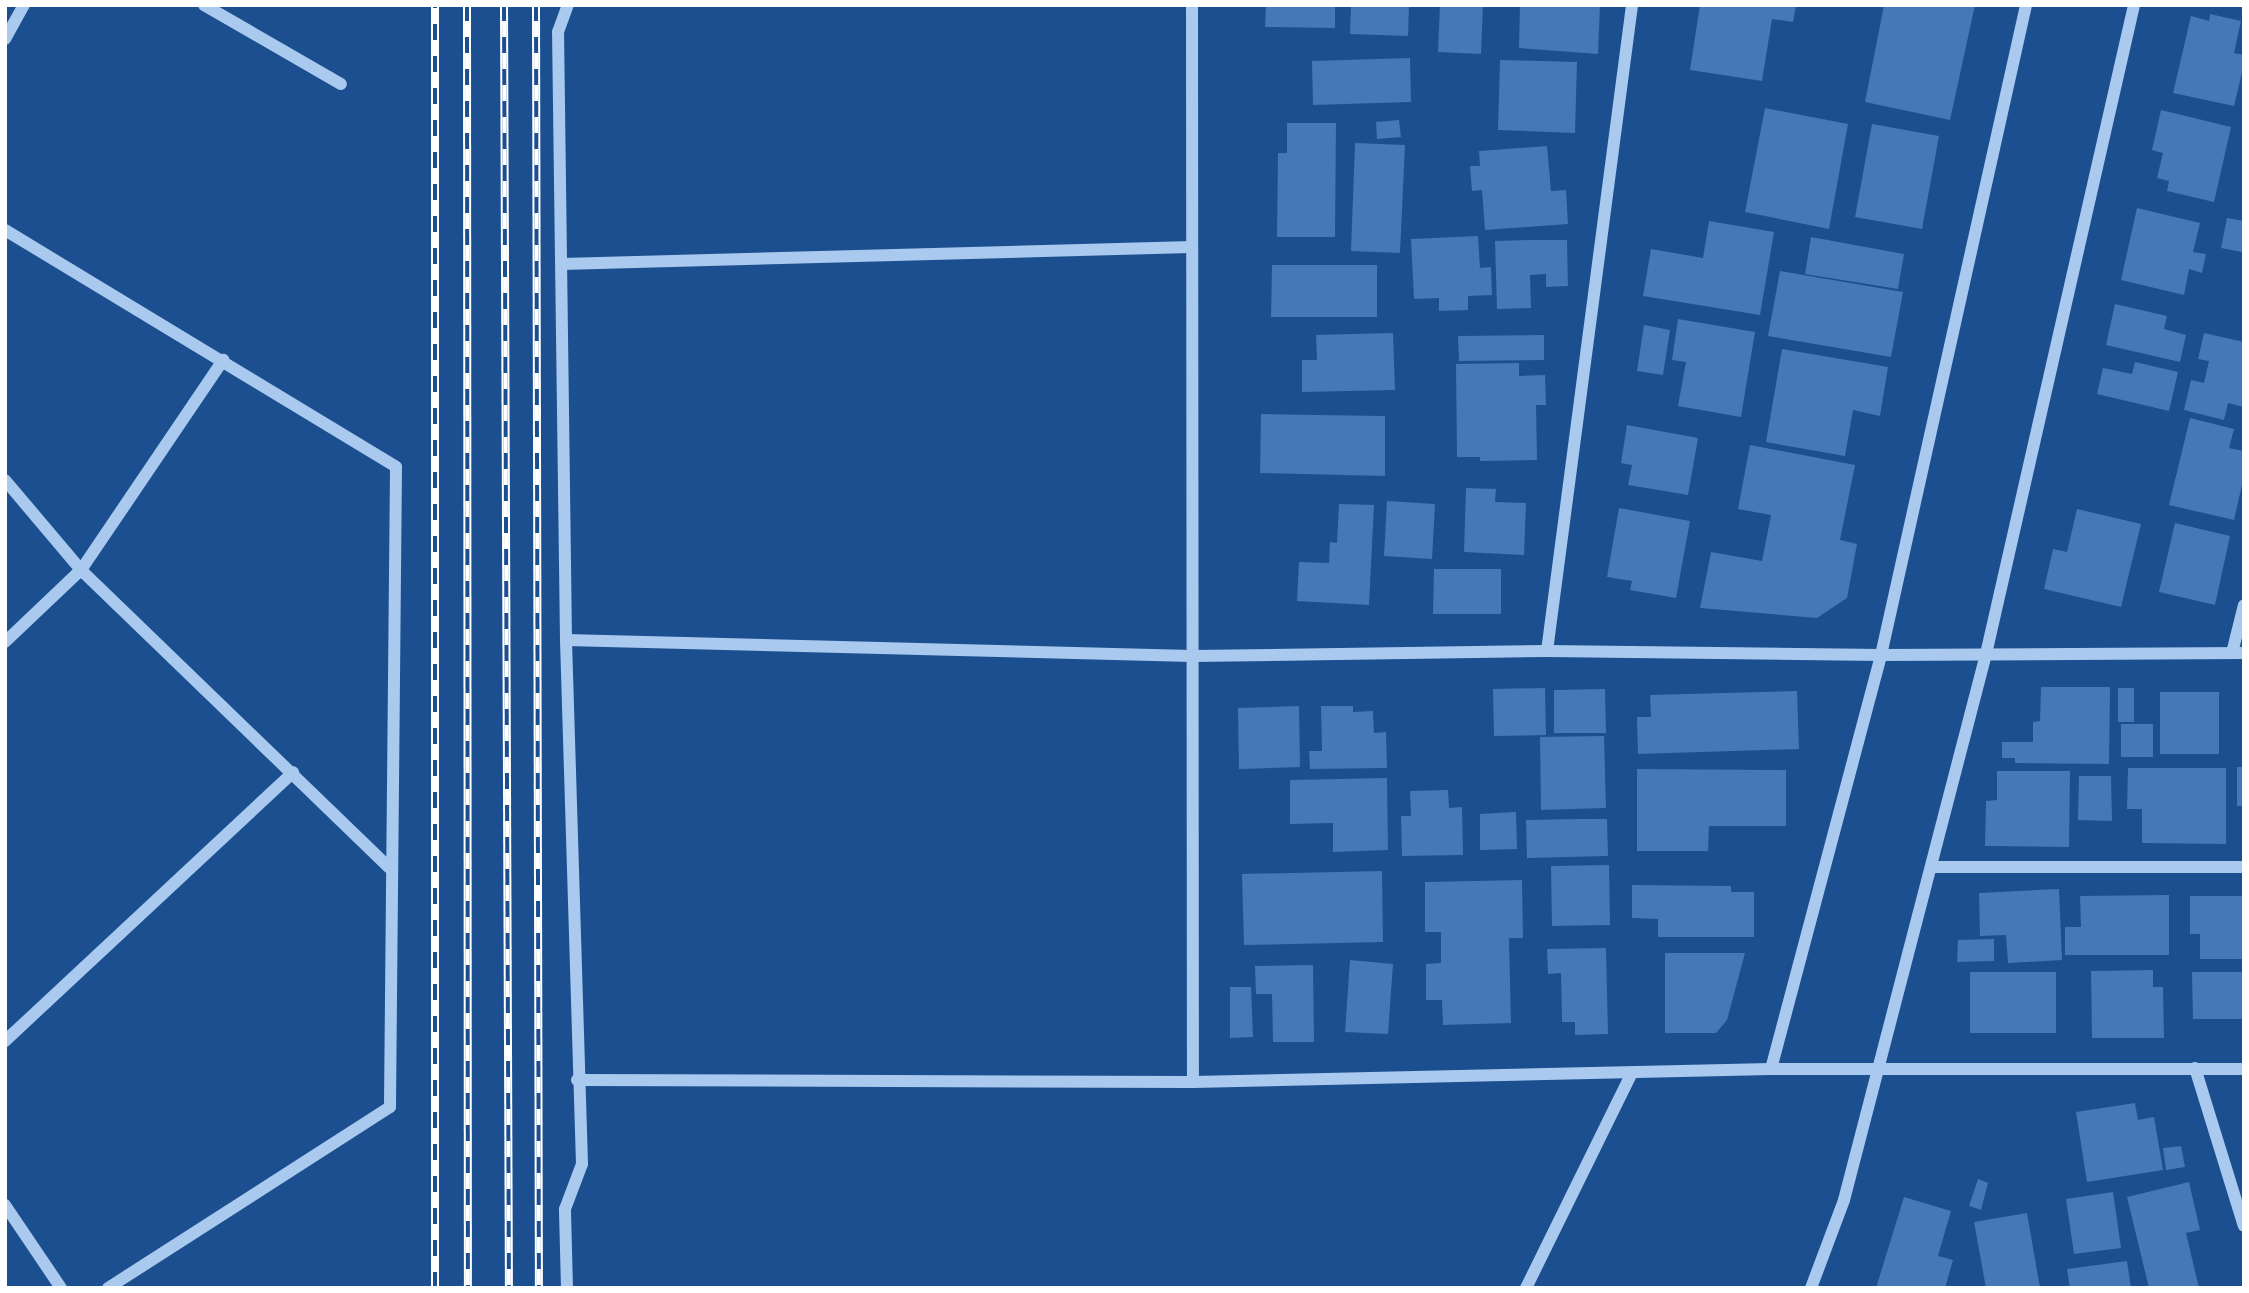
<!DOCTYPE html>
<html>
<head>
<meta charset="utf-8">
<style>
	body { margin:0 }
	#map { position:relative; width:2249px; height:1293px; overflow:hidden; background:#1b4f8f; font-family:Poppins,sans-serif }
	div>[style] { position:absolute }
	[style*='--x'] { left:calc(var(--x)*1px); top:calc(var(--y)*1px); width:calc(var(--w)*1px); rotate:calc(var(--a)*1deg) }
	.building>* { inset:0; background:#4478b7 }
	.minor>* { height:12px; margin:-6px; padding:0 6px; transform-origin:6px; border-radius:6px; background:#a9c9ee }
	.rail>* { height:8px; margin-top:-4px; transform-origin:0; background:repeating-linear-gradient(90deg,#1b4f8f 0 16px,#fff 0 32px); box-sizing:border-box; border-block:2px solid #fff }
	span { translate:-50% -50%; white-space:nowrap; text-align:center; line-height:1.15; -webkit-text-stroke:7px #1b4f8f; paint-order:stroke }
	.frame { position:absolute; inset:0; border:7px solid #fff; pointer-events:none }
</style>
</head>
<body>
<div id="map">
	<div class="building">
		<div style="clip-path:polygon(1266px 5px,1335px 5px,1335px 28px,1265px 27px)"></div>
		<div style="clip-path:polygon(1351px 5px,1409px 5px,1408px 36px,1350px 34px)"></div>
		<div style="clip-path:polygon(1440px 5px,1483px 5px,1481px 54px,1438px 52px)"></div>
		<div style="clip-path:polygon(1520px 5px,1600px 5px,1598px 54px,1519px 48px)"></div>
		<div style="clip-path:polygon(1700px 5px,1796px 5px,1793px 22px,1772px 19px,1762px 81px,1690px 70px)"></div>
		<div style="clip-path:polygon(1884px 5px,1975px 5px,1950px 120px,1865px 102px)"></div>
		<div style="clip-path:polygon(2210px 14px,2241px 21px,2234px 53px,2244px 55px,2244px 64px,2234px 106px,2173px 93px,2191px 16px,2209px 21px)"></div>
		<div style="clip-path:polygon(1410px 58px,1411px 102px,1313px 105px,1312px 61px)"></div>
		<div style="clip-path:polygon(1500px 60px,1577px 62px,1575px 133px,1498px 130px)"></div>
		<div style="clip-path:polygon(1765px 108px,1848px 124px,1829px 229px,1745px 212px)"></div>
		<div style="clip-path:polygon(2161px 110px,2231px 127px,2214px 202px,2167px 191px,2169px 181px,2157px 178px,2163px 153px,2152px 150px)"></div>
		<div style="clip-path:polygon(1399px 120px,1401px 137px,1377px 139px,1376px 122px)"></div>
		<div style="clip-path:polygon(1287px 123px,1336px 123px,1335px 237px,1277px 237px,1278px 153px,1287px 153px)"></div>
		<div style="clip-path:polygon(1872px 124px,1939px 136px,1922px 229px,1855px 217px)"></div>
		<div style="clip-path:polygon(1355px 143px,1405px 145px,1400px 253px,1351px 251px)"></div>
		<div style="clip-path:polygon(1547px 146px,1551px 191px,1566px 190px,1568px 224px,1485px 230px,1482px 190px,1472px 191px,1470px 166px,1480px 166px,1479px 151px)"></div>
		<div style="clip-path:polygon(2137px 208px,2200px 223px,2193px 252px,2206px 254px,2202px 273px,2189px 269px,2184px 295px,2121px 280px)"></div>
		<div style="clip-path:polygon(2227px 218px,2244px 221px,2242px 252px,2221px 248px)"></div>
		<div style="clip-path:polygon(1709px 221px,1774px 232px,1760px 315px,1643px 296px,1651px 249px,1703px 258px)"></div>
		<div style="clip-path:polygon(1478px 236px,1480px 268px,1491px 267px,1492px 295px,1468px 296px,1468px 310px,1439px 311px,1439px 298px,1414px 299px,1411px 239px)"></div>
		<div style="clip-path:polygon(1811px 237px,1904px 254px,1898px 289px,1805px 274px)"></div>
		<div style="clip-path:polygon(1530px 240px,1567px 240px,1568px 286px,1546px 287px,1546px 274px,1530px 275px,1531px 308px,1497px 309px,1495px 241px)"></div>
		<div style="clip-path:polygon(1272px 265px,1377px 265px,1377px 317px,1271px 317px)"></div>
		<div style="clip-path:polygon(1780px 271px,1903px 292px,1891px 357px,1768px 336px)"></div>
		<div style="clip-path:polygon(2115px 304px,2167px 316px,2164px 329px,2186px 335px,2180px 362px,2106px 345px)"></div>
		<div style="clip-path:polygon(1678px 319px,1755px 332px,1741px 417px,1678px 406px,1686px 362px,1672px 360px)"></div>
		<div style="clip-path:polygon(1644px 325px,1670px 330px,1663px 375px,1637px 371px)"></div>
		<div style="clip-path:polygon(1393px 333px,1395px 390px,1302px 392px,1302px 360px,1317px 360px,1316px 335px)"></div>
		<div style="clip-path:polygon(2204px 333px,2244px 342px,2244px 407px,2228px 403px,2224px 420px,2184px 410px,2191px 380px,2204px 383px,2209px 361px,2198px 359px)"></div>
		<div style="clip-path:polygon(1544px 335px,1544px 360px,1459px 361px,1458px 336px)"></div>
		<div style="clip-path:polygon(1782px 349px,1888px 367px,1880px 416px,1853px 410px,1845px 456px,1766px 442px)"></div>
		<div style="clip-path:polygon(2135px 362px,2178px 372px,2169px 411px,2097px 394px,2103px 368px,2132px 374px)"></div>
		<div style="clip-path:polygon(1519px 363px,1519px 376px,1545px 375px,1546px 405px,1536px 405px,1537px 460px,1480px 461px,1480px 457px,1457px 457px,1456px 364px)"></div>
		<div style="clip-path:polygon(1261px 414px,1385px 416px,1385px 476px,1260px 473px)"></div>
		<div style="clip-path:polygon(2190px 418px,2234px 429px,2229px 448px,2244px 451px,2244px 476px,2234px 520px,2169px 505px)"></div>
		<div style="clip-path:polygon(1627px 425px,1698px 438px,1688px 495px,1628px 485px,1632px 465px,1621px 463px)"></div>
		<div style="clip-path:polygon(1750px 445px,1855px 465px,1840px 540px,1857px 544px,1847px 598px,1817px 618px,1700px 608px,1711px 552px,1762px 561px,1771px 515px,1738px 509px)"></div>
		<div style="clip-path:polygon(1466px 488px,1496px 489px,1495px 502px,1526px 503px,1524px 555px,1464px 552px)"></div>
		<div style="clip-path:polygon(1387px 501px,1435px 504px,1432px 559px,1384px 556px)"></div>
		<div style="clip-path:polygon(1339px 504px,1374px 505px,1369px 605px,1297px 601px,1299px 562px,1329px 563px,1330px 542px,1337px 543px)"></div>
		<div style="clip-path:polygon(1619px 508px,1690px 521px,1676px 598px,1630px 590px,1632px 581px,1607px 577px)"></div>
		<div style="clip-path:polygon(2077px 509px,2141px 524px,2121px 607px,2044px 589px,2053px 549px,2067px 552px)"></div>
		<div style="clip-path:polygon(2175px 523px,2230px 536px,2215px 605px,2159px 592px)"></div>
		<div style="clip-path:polygon(1434px 569px,1501px 569px,1501px 614px,1433px 614px)"></div>
		<div style="clip-path:polygon(2041px 687px,2110px 687px,2109px 764px,2015px 763px,2015px 758px,2002px 758px,2002px 742px,2033px 742px,2033px 722px,2040px 721px)"></div>
		<div style="clip-path:polygon(1545px 688px,1546px 735px,1494px 736px,1493px 689px)"></div>
		<div style="clip-path:polygon(2118px 688px,2134px 688px,2134px 722px,2118px 722px)"></div>
		<div style="clip-path:polygon(1605px 689px,1606px 733px,1554px 733px,1554px 690px)"></div>
		<div style="clip-path:polygon(1797px 691px,1799px 749px,1638px 754px,1637px 717px,1651px 717px,1650px 695px)"></div>
		<div style="clip-path:polygon(2160px 692px,2219px 692px,2219px 754px,2160px 754px)"></div>
		<div style="clip-path:polygon(1299px 706px,1300px 767px,1239px 769px,1238px 708px)"></div>
		<div style="clip-path:polygon(1321px 706px,1353px 706px,1353px 712px,1373px 711px,1374px 733px,1386px 732px,1387px 768px,1310px 769px,1309px 751px,1322px 751px)"></div>
		<div style="clip-path:polygon(2121px 724px,2153px 724px,2153px 757px,2121px 757px)"></div>
		<div style="clip-path:polygon(1604px 736px,1606px 808px,1541px 810px,1540px 737px)"></div>
		<div style="clip-path:polygon(2237px 767px,2244px 767px,2244px 806px,2237px 806px)"></div>
		<div style="clip-path:polygon(2128px 768px,2226px 768px,2226px 844px,2142px 843px,2142px 809px,2127px 809px)"></div>
		<div style="clip-path:polygon(1637px 769px,1786px 770px,1786px 826px,1709px 826px,1708px 851px,1637px 851px)"></div>
		<div style="clip-path:polygon(1997px 771px,2070px 771px,2069px 847px,1985px 846px,1986px 801px,1997px 800px)"></div>
		<div style="clip-path:polygon(2079px 776px,2111px 776px,2112px 821px,2078px 820px)"></div>
		<div style="clip-path:polygon(1387px 778px,1388px 850px,1333px 852px,1333px 823px,1290px 824px,1290px 780px)"></div>
		<div style="clip-path:polygon(1448px 790px,1449px 808px,1462px 807px,1463px 855px,1402px 856px,1401px 816px,1411px 816px,1410px 791px)"></div>
		<div style="clip-path:polygon(1516px 812px,1517px 849px,1480px 850px,1480px 814px)"></div>
		<div style="clip-path:polygon(1576px 819px,1607px 819px,1608px 856px,1527px 858px,1526px 820px)"></div>
		<div style="clip-path:polygon(1609px 865px,1610px 925px,1552px 926px,1551px 866px)"></div>
		<div style="clip-path:polygon(1382px 871px,1383px 942px,1244px 945px,1242px 874px)"></div>
		<div style="clip-path:polygon(1522px 880px,1523px 938px,1509px 938px,1511px 1023px,1443px 1025px,1442px 1000px,1426px 1000px,1426px 964px,1441px 963px,1441px 932px,1425px 932px,1425px 882px)"></div>
		<div style="clip-path:polygon(1632px 885px,1731px 886px,1731px 892px,1754px 892px,1754px 937px,1658px 937px,1658px 919px,1632px 918px)"></div>
		<div style="clip-path:polygon(2059px 889px,2062px 960px,2008px 963px,2006px 935px,1980px 936px,1979px 893px)"></div>
		<div style="clip-path:polygon(2169px 895px,2169px 955px,2065px 955px,2065px 927px,2081px 927px,2080px 896px)"></div>
		<div style="clip-path:polygon(2190px 896px,2244px 896px,2244px 959px,2200px 959px,2200px 934px,2190px 934px)"></div>
		<div style="clip-path:polygon(1994px 939px,1994px 961px,1957px 962px,1958px 940px)"></div>
		<div style="clip-path:polygon(1606px 948px,1608px 1034px,1575px 1035px,1575px 1022px,1562px 1022px,1561px 973px,1548px 974px,1547px 949px)"></div>
		<div style="clip-path:polygon(1665px 953px,1745px 953px,1727px 1020px,1716px 1033px,1665px 1033px)"></div>
		<div style="clip-path:polygon(1350px 960px,1393px 964px,1388px 1034px,1345px 1032px)"></div>
		<div style="clip-path:polygon(1313px 965px,1314px 1042px,1273px 1042px,1272px 994px,1256px 994px,1255px 966px)"></div>
		<div style="clip-path:polygon(2153px 970px,2153px 987px,2163px 987px,2164px 1038px,2092px 1038px,2091px 971px)"></div>
		<div style="clip-path:polygon(1970px 972px,2056px 972px,2056px 1033px,1970px 1033px)"></div>
		<div style="clip-path:polygon(2192px 972px,2244px 972px,2244px 1019px,2193px 1019px)"></div>
		<div style="clip-path:polygon(1230px 987px,1251px 987px,1253px 1037px,1230px 1038px)"></div>
		<div style="clip-path:polygon(2135px 1103px,2138px 1120px,2154px 1117px,2163px 1170px,2087px 1182px,2076px 1112px)"></div>
		<div style="clip-path:polygon(2181px 1146px,2185px 1167px,2166px 1170px,2163px 1148px)"></div>
		<div style="clip-path:polygon(1978px 1179px,1988px 1183px,1981px 1210px,1969px 1206px)"></div>
		<div style="clip-path:polygon(2189px 1182px,2200px 1230px,2186px 1233px,2199px 1288px,2149px 1288px,2127px 1197px)"></div>
		<div style="clip-path:polygon(2113px 1192px,2121px 1248px,2074px 1254px,2066px 1199px)"></div>
		<div style="clip-path:polygon(1904px 1197px,1951px 1211px,1938px 1256px,1953px 1260px,1945px 1288px,1876px 1288px)"></div>
		<div style="clip-path:polygon(2027px 1213px,2040px 1288px,1986px 1288px,1974px 1222px)"></div>
		<div style="clip-path:polygon(2127px 1261px,2131px 1288px,2070px 1288px,2067px 1269px)"></div>
	</div>
	<div class="minor">
		<div style="--x:204;--y:5;--w:158;--a:30"></div>
		<div style="--x:1192;--y:5;--w:1077;--a:89.95"></div>
		<div style="--x:5;--y:39;--w:39;--a:-61"></div>
		<div style="--x:5;--y:230;--w:457;--a:31.2"></div>
		<div style="--x:396;--y:467;--w:640;--a:90.54"></div>
		<div style="--x:390;--y:1107;--w:335;--a:147.3"></div>
		<div style="--x:562;--y:264;--w:630;--a:-1.55"></div>
		<div style="--x:5;--y:480;--w:118;--a:49.8"></div>
		<div style="--x:81;--y:570;--w:428;--a:44"></div>
		<div style="--x:566;--y:640;--w:626;--a:1.46"></div>
		<div style="--x:1192;--y:656;--w:355;--a:-0.8"></div>
		<div style="--x:1547;--y:651;--w:334;--a:0.7"></div>
		<div style="--x:1881;--y:655;--w:363;--a:-0.3"></div>
		<div style="--x:5;--y:642;--w:105;--a:-43.5"></div>
		<div style="--x:81;--y:570;--w:254;--a:-55.9"></div>
		<div style="--x:1547;--y:651;--w:652;--a:-82.5"></div>
		<div style="--x:2232;--y:653;--w:49;--a:-76"></div>
		<div style="--x:1931;--y:867;--w:313;--a:0"></div>
		<div style="--x:5;--y:1041;--w:394;--a:-43"></div>
		<div style="--x:2195;--y:1068;--w:165;--a:72.8"></div>
		<div style="--x:1771;--y:1069;--w:428;--a:-75.1"></div>
		<div style="--x:1881;--y:655;--w:666;--a:-77.42"></div>
		<div style="--x:577;--y:1080;--w:616;--a:0.19"></div>
		<div style="--x:1193;--y:1082;--w:578;--a:-1.29"></div>
		<div style="--x:1771;--y:1069;--w:473;--a:0"></div>
		<div style="--x:5;--y:1205;--w:100;--a:56"></div>
		<div style="--x:567;--y:1288;--w:79;--a:-91.5"></div>
		<div style="--x:565;--y:1209;--w:48;--a:-69.3"></div>
		<div style="--x:582;--y:1164;--w:524;--a:-91.75"></div>
		<div style="--x:566;--y:640;--w:608;--a:-90.75"></div>
		<div style="--x:558;--y:32;--w:29;--a:-70"></div>
		<div style="--x:1526;--y:1288;--w:240;--a:-63.8"></div>
		<div style="--x:1811;--y:1288;--w:94;--a:-69.4"></div>
		<div style="--x:1844;--y:1200;--w:564;--a:-75.42"></div>
		<div style="--x:1986;--y:654;--w:666;--a:-77.15"></div>
	</div>
	<div class="rail">
		<div style="--x:467;--y:5;--w:1283;--a:89.96"></div>
		<div style="--x:504;--y:5;--w:1283;--a:89.78"></div>
		<div style="--x:536;--y:5;--w:1283;--a:89.87"></div>
		<div style="--x:435;--y:1288;--w:1283;--a:-90"></div>
	</div>
	<div class="frame"></div>
</div>
</body>
</html>
